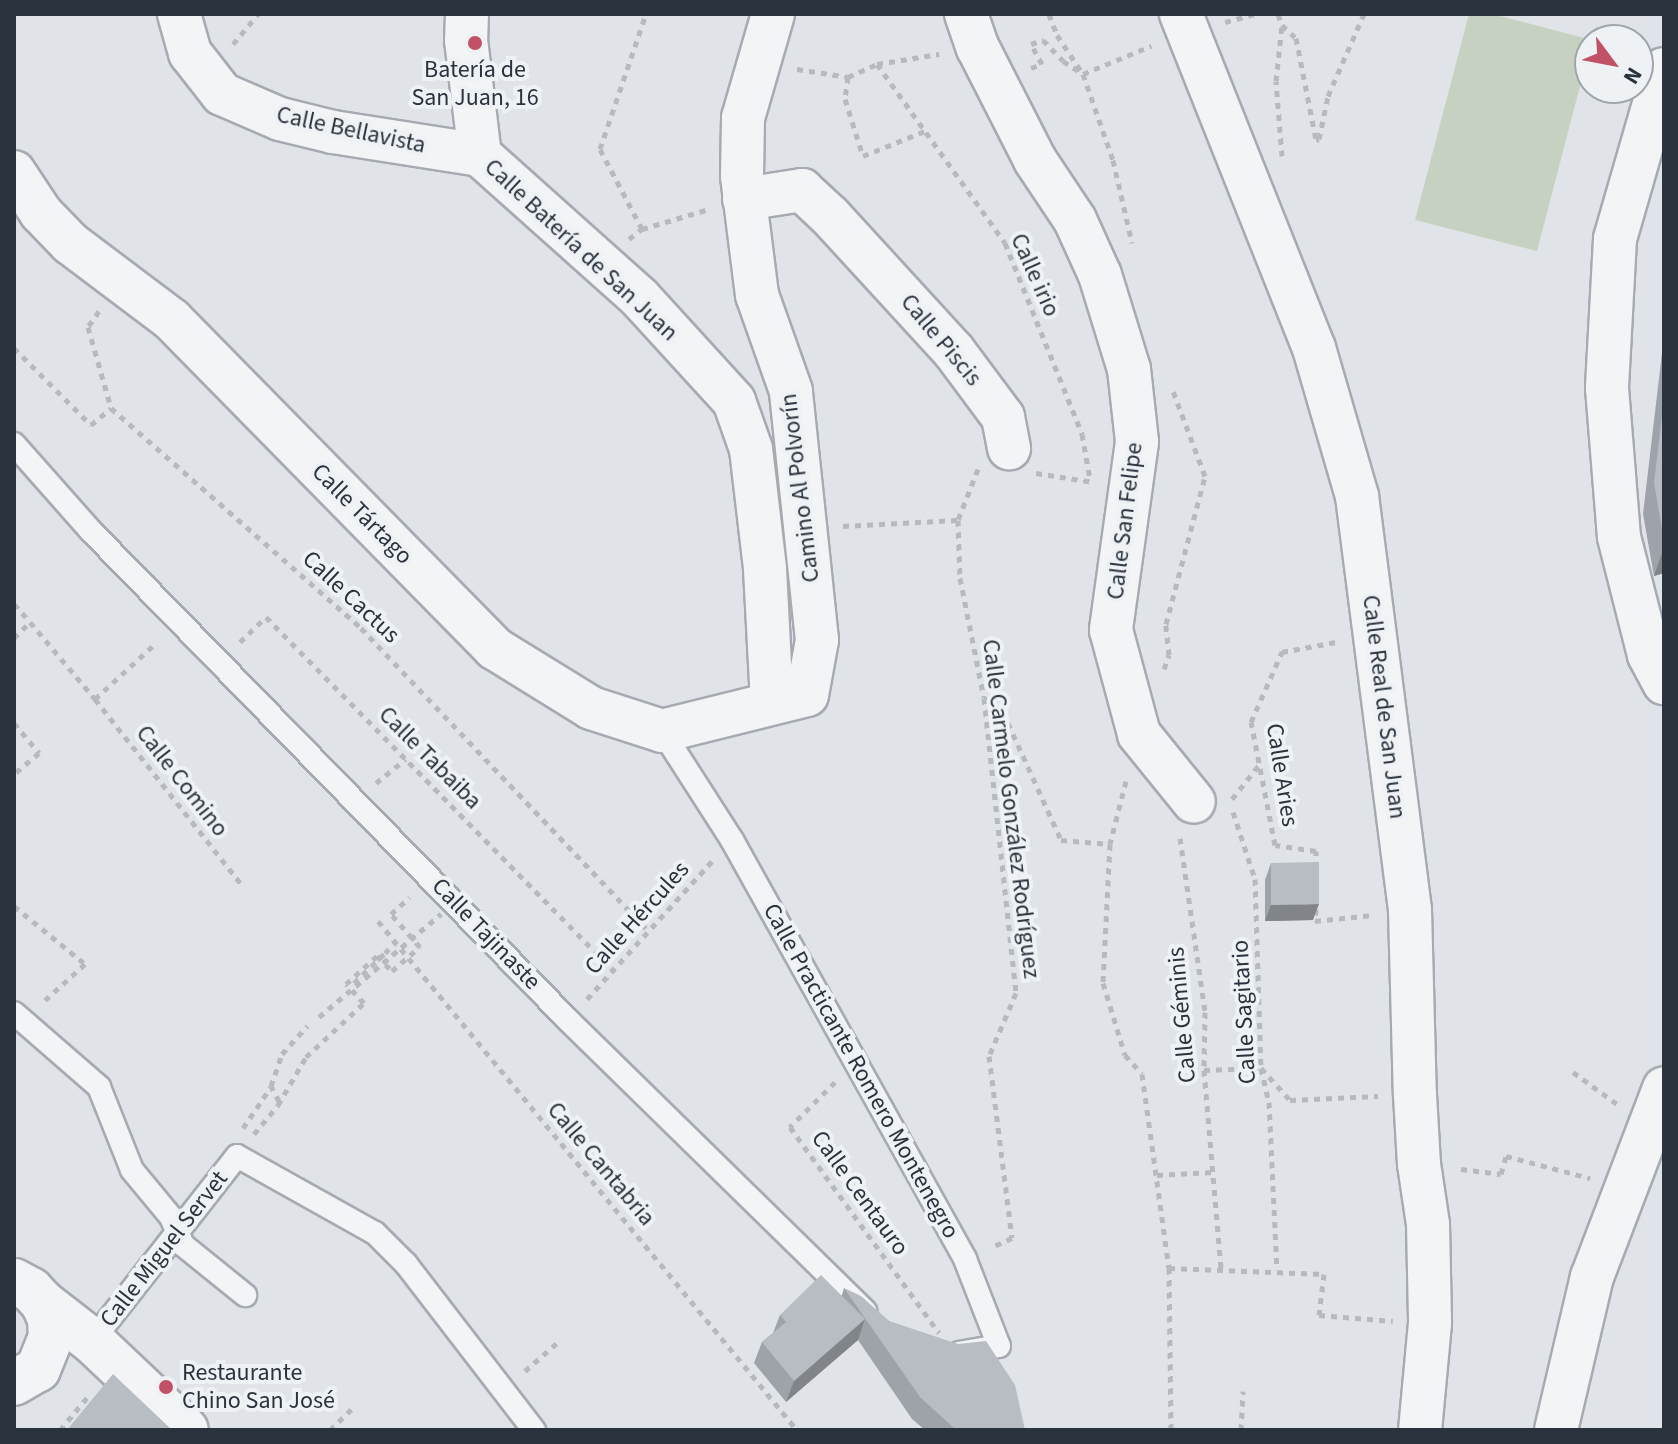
<!DOCTYPE html>
<html>
<head>
<meta charset="utf-8">
<style>
	body { margin:0 }
	#map { position:relative; width:1678px; height:1444px; overflow:hidden; background:#e0e3e7; font-family:"Source Sans 3",sans-serif }
	div>[style] { position:absolute }
	[style*='--x'] { left:calc(var(--x)*1px); top:calc(var(--y)*1px); width:calc(var(--w)*1px); rotate:calc(var(--a)*1deg) }
	.green>* { inset:0; background:#c6d1c2 }
	.path>* { height:5px; margin-top:-2.5px; transform-origin:0; background:repeating-linear-gradient(90deg,#b6babe 0 6px,transparent 0 12px) }
	.roads { filter:drop-shadow(2px 0 #a6aab1) drop-shadow(-2px 0 #a6aab1) drop-shadow(0 2px #a6aab1) drop-shadow(0 -2px #a6aab1) }
	.service>* { height:22px; margin:-11px; padding:0 11px; transform-origin:11px; border-radius:11px; background:#f2f4f6 }
	.minor>* { height:42px; margin:-21px; padding:0 21px; transform-origin:21px; border-radius:21px; background:#f2f4f6 }
	.tertiary>* { height:44px; margin:-22px; padding:0 22px; transform-origin:22px; border-radius:22px; background:#f2f4f6 }
	.path-bridge>* { height:5px; margin-top:-2.5px; transform-origin:0; background:repeating-linear-gradient(90deg,#b6babe 0 6px,transparent 0 12px) }
	.wall>* { inset:0; background:#9ea3a9 }
	.shaded-wall>* { inset:0; background:#818489 }
	.building>* { inset:0; background:#b8bdc4 }
	.dots>* { width:22px; height:22px; translate:-50% -50%; box-sizing:border-box; border:4px solid #eff2f5; border-radius:50% }
	span { translate:-50% -50%; white-space:nowrap; text-align:center; line-height:1.15; -webkit-text-stroke:8px #eff2f5; paint-order:stroke }
	.poi-label { font-size:24px; color:#2a323d }
	.left { translate:0 -50%; text-align:left }
	.street-label { font-size:24px; color:#2a323d }
	.frame { position:absolute; inset:0; border:16px solid #2a323d; pointer-events:none }
	.north { position:absolute; left:1574px; top:24px; width:80px; height:80px; box-sizing:border-box; background:#eff2f5; border:2px solid #a0a5ab; border-radius:50%; rotate:122deg; font-size:22px; font-weight:700; line-height:32px; text-align:center; color:#2a323d }
	.north::after { content:''; display:block; margin:auto; width:28px; height:36px; background:#c15167; clip-path:polygon(50% 0,100% 100%,50% 72%,0 100%) }
</style>
</head>
<body>
<div id="map">
	<div class="green">
		<div style="clip-path:polygon(1469px 14px,1492px 14px,1592px 40px,1537px 251px,1415px 220px)"></div>
	</div>
	<div class="path">
		<div style="--x:1049;--y:14;--w:22;--a:69"></div>
		<div style="--x:1057;--y:35;--w:47;--a:56.3"></div>
		<div style="--x:1083;--y:74;--w:91;--a:70.8"></div>
		<div style="--x:1113;--y:160;--w:85;--a:77.1"></div>
		<div style="--x:1278;--y:14;--w:12;--a:70"></div>
		<div style="--x:1225;--y:22;--w:31;--a:-15"></div>
		<div style="--x:233;--y:44;--w:39;--a:-50"></div>
		<div style="--x:877;--y:64;--w:220;--a:54.4"></div>
		<div style="--x:1005;--y:243;--w:206;--a:68"></div>
		<div style="--x:1082;--y:434;--w:46;--a:79.9"></div>
		<div style="--x:1031;--y:68;--w:12;--a:-20"></div>
		<div style="--x:1042;--y:64;--w:23;--a:-119"></div>
		<div style="--x:1031;--y:44;--w:13;--a:-18"></div>
		<div style="--x:1043;--y:40;--w:29;--a:46"></div>
		<div style="--x:1063;--y:61;--w:24;--a:33"></div>
		<div style="--x:1083;--y:74;--w:74;--a:-22.4"></div>
		<div style="--x:797;--y:69;--w:52;--a:8.9"></div>
		<div style="--x:848;--y:77;--w:32;--a:-24"></div>
		<div style="--x:877;--y:64;--w:63;--a:-9.2"></div>
		<div style="--x:848;--y:77;--w:22;--a:98"></div>
		<div style="--x:845;--y:99;--w:60;--a:72.5"></div>
		<div style="--x:863;--y:156;--w:67;--a:-22"></div>
		<div style="--x:1282;--y:156;--w:75;--a:-94.6"></div>
		<div style="--x:1276;--y:81;--w:56;--a:-83.9"></div>
		<div style="--x:1282;--y:25;--w:19;--a:43"></div>
		<div style="--x:1296;--y:38;--w:104;--a:78.9"></div>
		<div style="--x:1316;--y:140;--w:3;--a:-18"></div>
		<div style="--x:1319;--y:139;--w:44;--a:-78.2"></div>
		<div style="--x:1328;--y:96;--w:90;--a:-66.3"></div>
		<div style="--x:642;--y:229;--w:90;--a:-117.7"></div>
		<div style="--x:600;--y:149;--w:143;--a:-71.2"></div>
		<div style="--x:629;--y:239;--w:16;--a:-38"></div>
		<div style="--x:642;--y:229;--w:70;--a:-16.6"></div>
		<div style="--x:99;--y:311;--w:19;--a:125"></div>
		<div style="--x:88;--y:327;--w:84;--a:74.1"></div>
		<div style="--x:111;--y:408;--w:333;--a:41.3"></div>
		<div style="--x:361;--y:628;--w:418;--a:46.5"></div>
		<div style="--x:14;--y:348;--w:109;--a:45"></div>
		<div style="--x:91;--y:425;--w:26;--a:-40"></div>
		<div style="--x:978;--y:469;--w:55;--a:111.4"></div>
		<div style="--x:958;--y:520;--w:58;--a:88"></div>
		<div style="--x:960;--y:578;--w:122;--a:78.7"></div>
		<div style="--x:984;--y:698;--w:297;--a:83.8"></div>
		<div style="--x:1016;--y:993;--w:69;--a:113.2"></div>
		<div style="--x:989;--y:1056;--w:183;--a:82.8"></div>
		<div style="--x:1012;--y:1238;--w:22;--a:156"></div>
		<div style="--x:1036;--y:473;--w:58;--a:9"></div>
		<div style="--x:843;--y:526;--w:115;--a:-3"></div>
		<div style="--x:14;--y:604;--w:24;--a:48"></div>
		<div style="--x:14;--y:638;--w:23;--a:-45"></div>
		<div style="--x:30;--y:622;--w:101;--a:49.8"></div>
		<div style="--x:95;--y:699;--w:84;--a:-42.6"></div>
		<div style="--x:240;--y:642;--w:36;--a:-44"></div>
		<div style="--x:266;--y:617;--w:495;--a:45.5"></div>
		<div style="--x:1164;--y:669;--w:15;--a:-70"></div>
		<div style="--x:1169;--y:655;--w:31;--a:-96"></div>
		<div style="--x:1166;--y:624;--w:153;--a:-75.2"></div>
		<div style="--x:1205;--y:476;--w:91;--a:-110.6"></div>
		<div style="--x:984;--y:698;--w:24;--a:36"></div>
		<div style="--x:1003;--y:712;--w:141;--a:65.6"></div>
		<div style="--x:1061;--y:840;--w:49;--a:4.7"></div>
		<div style="--x:95;--y:699;--w:237;--a:51.7"></div>
		<div style="--x:14;--y:723;--w:39;--a:50"></div>
		<div style="--x:39;--y:753;--w:33;--a:140"></div>
		<div style="--x:1126;--y:781;--w:65;--a:104.3"></div>
		<div style="--x:1110;--y:844;--w:139;--a:92.9"></div>
		<div style="--x:1103;--y:983;--w:75;--a:73"></div>
		<div style="--x:1125;--y:1055;--w:25;--a:48"></div>
		<div style="--x:1142;--y:1074;--w:196;--a:82.1"></div>
		<div style="--x:1169;--y:1268;--w:162;--a:89.3"></div>
		<div style="--x:376;--y:783;--w:38;--a:-39"></div>
		<div style="--x:1232;--y:799;--w:43;--a:-51.5"></div>
		<div style="--x:1233;--y:812;--w:71;--a:71.8"></div>
		<div style="--x:1255;--y:879;--w:189;--a:88.2"></div>
		<div style="--x:1261;--y:1068;--w:35;--a:77"></div>
		<div style="--x:1269;--y:1102;--w:168;--a:87.3"></div>
		<div style="--x:1180;--y:838;--w:176;--a:81.8"></div>
		<div style="--x:1205;--y:1012;--w:58;--a:91"></div>
		<div style="--x:1204;--y:1070;--w:201;--a:85.1"></div>
		<div style="--x:1316;--y:867;--w:16;--a:-90"></div>
		<div style="--x:1316;--y:851;--w:41;--a:-171.7"></div>
		<div style="--x:1275;--y:845;--w:125;--a:-101"></div>
		<div style="--x:1251;--y:722;--w:77;--a:-66.1"></div>
		<div style="--x:1282;--y:652;--w:55;--a:-10.5"></div>
		<div style="--x:14;--y:906;--w:92;--a:39.2"></div>
		<div style="--x:85;--y:964;--w:55;--a:137.9"></div>
		<div style="--x:1316;--y:909;--w:12;--a:95"></div>
		<div style="--x:1315;--y:921;--w:58;--a:-5.9"></div>
		<div style="--x:378;--y:921;--w:659;--a:50.54"></div>
		<div style="--x:385;--y:953;--w:14;--a:-45"></div>
		<div style="--x:587;--y:999;--w:186;--a:-47.8"></div>
		<div style="--x:1204;--y:1070;--w:57;--a:-2"></div>
		<div style="--x:1261;--y:1068;--w:43;--a:47.8"></div>
		<div style="--x:1290;--y:1100;--w:88;--a:-2.6"></div>
		<div style="--x:1573;--y:1072;--w:54;--a:36"></div>
		<div style="--x:835;--y:1082;--w:64;--a:135"></div>
		<div style="--x:790;--y:1127;--w:254;--a:54.1"></div>
		<div style="--x:279;--y:1101;--w:17;--a:-118"></div>
		<div style="--x:271;--y:1086;--w:34;--a:-71"></div>
		<div style="--x:282;--y:1054;--w:38;--a:-48"></div>
		<div style="--x:243;--y:1128;--w:50;--a:-55.7"></div>
		<div style="--x:254;--y:1134;--w:38;--a:-50"></div>
		<div style="--x:278;--y:1105;--w:56;--a:-59.7"></div>
		<div style="--x:306;--y:1057;--w:79;--a:-43"></div>
		<div style="--x:364;--y:1003;--w:26;--a:-133"></div>
		<div style="--x:346;--y:984;--w:42;--a:-42.1"></div>
		<div style="--x:377;--y:956;--w:21;--a:45"></div>
		<div style="--x:392;--y:971;--w:37;--a:-41"></div>
		<div style="--x:420;--y:947;--w:44;--a:-131.3"></div>
		<div style="--x:391;--y:914;--w:25;--a:-42"></div>
		<div style="--x:1461;--y:1169;--w:40;--a:7.1"></div>
		<div style="--x:1501;--y:1174;--w:19;--a:-74"></div>
		<div style="--x:1506;--y:1156;--w:87;--a:14.7"></div>
		<div style="--x:1157;--y:1175;--w:56;--a:-3.1"></div>
		<div style="--x:1169;--y:1268;--w:155;--a:2.2"></div>
		<div style="--x:1324;--y:1274;--w:41;--a:97"></div>
		<div style="--x:1319;--y:1315;--w:74;--a:4.6"></div>
		<div style="--x:525;--y:1371;--w:43;--a:-41.2"></div>
		<div style="--x:60;--y:1430;--w:47;--a:-50.2"></div>
		<div style="--x:330;--y:1430;--w:30;--a:-44"></div>
		<div style="--x:1241;--y:1430;--w:39;--a:-87"></div>
	</div>
	<div class="roads">
		<div class="service">
			<div style="--x:14;--y:444;--w:116;--a:48.5"></div>
			<div style="--x:91;--y:531;--w:683;--a:45.71"></div>
			<div style="--x:568;--y:1020;--w:416;--a:44.4"></div>
			<div style="--x:662;--y:731;--w:130;--a:57.3"></div>
			<div style="--x:732;--y:840;--w:479;--a:60.9"></div>
			<div style="--x:965;--y:1259;--w:93;--a:68.7"></div>
			<div style="--x:999;--y:1346;--w:40;--a:170"></div>
			<div style="--x:14;--y:1013;--w:113;--a:41"></div>
			<div style="--x:99;--y:1087;--w:89;--a:68.3"></div>
			<div style="--x:132;--y:1170;--w:61;--a:50.3"></div>
			<div style="--x:171;--y:1217;--w:30;--a:67"></div>
			<div style="--x:183;--y:1245;--w:80;--a:38.9"></div>
			<div style="--x:92;--y:1341;--w:235;--a:-51.9"></div>
			<div style="--x:237;--y:1156;--w:158;--a:29.2"></div>
			<div style="--x:375;--y:1233;--w:44;--a:45"></div>
			<div style="--x:406;--y:1264;--w:210;--a:52.4"></div>
		</div>
		<div class="minor">
			<div style="--x:179;--y:14;--w:41;--a:74.2"></div>
			<div style="--x:190;--y:53;--w:52;--a:52"></div>
			<div style="--x:222;--y:94;--w:63;--a:23.3"></div>
			<div style="--x:280;--y:119;--w:55;--a:13.8"></div>
			<div style="--x:333;--y:132;--w:149;--a:8.9"></div>
			<div style="--x:467;--y:14;--w:26;--a:92"></div>
			<div style="--x:466;--y:40;--w:116;--a:83.1"></div>
			<div style="--x:480;--y:155;--w:213;--a:41.8"></div>
			<div style="--x:639;--y:297;--w:141;--a:47.6"></div>
			<div style="--x:734;--y:401;--w:51;--a:70.5"></div>
			<div style="--x:751;--y:449;--w:121;--a:83.3"></div>
			<div style="--x:765;--y:569;--w:133;--a:87"></div>
			<div style="--x:966;--y:14;--w:36;--a:71"></div>
			<div style="--x:978;--y:48;--w:126;--a:63"></div>
			<div style="--x:1035;--y:160;--w:72;--a:56.3"></div>
			<div style="--x:1075;--y:220;--w:60;--a:65.6"></div>
			<div style="--x:1100;--y:275;--w:98;--a:72.9"></div>
			<div style="--x:1129;--y:369;--w:73;--a:83.7"></div>
			<div style="--x:1137;--y:442;--w:190;--a:97.9"></div>
			<div style="--x:1111;--y:630;--w:108;--a:74.9"></div>
			<div style="--x:1139;--y:734;--w:87;--a:51"></div>
			<div style="--x:1181;--y:14;--w:360;--a:68.3"></div>
			<div style="--x:1314;--y:348;--w:154;--a:73.8"></div>
			<div style="--x:1357;--y:496;--w:417;--a:82.7"></div>
			<div style="--x:1410;--y:910;--w:185;--a:88.5"></div>
			<div style="--x:1415;--y:1095;--w:69;--a:86.7"></div>
			<div style="--x:1419;--y:1164;--w:61;--a:81.5"></div>
			<div style="--x:1428;--y:1224;--w:99;--a:88.8"></div>
			<div style="--x:1430;--y:1323;--w:107;--a:95.3"></div>
			<div style="--x:1664;--y:69;--w:177;--a:106.1"></div>
			<div style="--x:1615;--y:239;--w:149;--a:93.1"></div>
			<div style="--x:1607;--y:388;--w:149;--a:85.4"></div>
			<div style="--x:1619;--y:537;--w:122;--a:75.7"></div>
			<div style="--x:1649;--y:655;--w:32;--a:62"></div>
			<div style="--x:14;--y:172;--w:49;--a:56.6"></div>
			<div style="--x:41;--y:213;--w:42;--a:46"></div>
			<div style="--x:70;--y:243;--w:128;--a:37"></div>
			<div style="--x:172;--y:320;--w:460;--a:45.5"></div>
			<div style="--x:494;--y:648;--w:114;--a:31.7"></div>
			<div style="--x:591;--y:708;--w:75;--a:17.9"></div>
			<div style="--x:662;--y:731;--w:149;--a:-13.9"></div>
			<div style="--x:807;--y:695;--w:56;--a:-79.7"></div>
			<div style="--x:817;--y:640;--w:250;--a:-96"></div>
			<div style="--x:791;--y:391;--w:102;--a:-109.5"></div>
			<div style="--x:757;--y:295;--w:120;--a:-97.2"></div>
			<div style="--x:742;--y:176;--w:58;--a:-89"></div>
			<div style="--x:743;--y:118;--w:108;--a:-73.9"></div>
			<div style="--x:744;--y:199;--w:59;--a:-8.8"></div>
			<div style="--x:802;--y:190;--w:38;--a:43"></div>
			<div style="--x:830;--y:216;--w:182;--a:47.5"></div>
			<div style="--x:953;--y:350;--w:84;--a:53.3"></div>
			<div style="--x:1003;--y:417;--w:32;--a:79"></div>
			<div style="--x:1556;--y:1430;--w:157;--a:-76.8"></div>
			<div style="--x:1592;--y:1277;--w:202;--a:-69.1"></div>
		</div>
		<div class="tertiary">
			<div style="--x:14;--y:1281;--w:19;--a:28"></div>
			<div style="--x:31;--y:1290;--w:18;--a:47"></div>
			<div style="--x:43;--y:1303;--w:17;--a:66"></div>
			<div style="--x:50;--y:1319;--w:18;--a:87"></div>
			<div style="--x:51;--y:1337;--w:35;--a:112"></div>
			<div style="--x:38;--y:1369;--w:28;--a:150"></div>
			<div style="--x:43;--y:1303;--w:62;--a:37.8"></div>
			<div style="--x:92;--y:1341;--w:129;--a:43.4"></div>
		</div>
	</div>
	<div class="path-bridge">
		<div style="--x:354;--y:983;--w:43;--a:-44.1"></div>
		<div style="--x:319;--y:1017;--w:160;--a:-40.2"></div>
	</div>
	<div class="wall">
		<div style="clip-path:polygon(1664px 336px,1664px 573px,1654px 576px,1643px 514px)"></div>
		<div style="clip-path:polygon(1271px 863px,1313px 920px,1265px 921px,1265px 880px)"></div>
		<div style="clip-path:polygon(844px 1288px,889px 1321px,1025px 1430px,925px 1430px,912px 1419px,858px 1340px,786px 1402px,754px 1363px,762px 1342px,773px 1333px,780px 1315px,842px 1295px)"></div>
	</div>
	<div class="shaded-wall">
		<div style="clip-path:polygon(1664px 547px,1664px 573px,1654px 576px)"></div>
		<div style="clip-path:polygon(1319px 904px,1313px 920px,1265px 921px,1271px 905px)"></div>
		<div style="clip-path:polygon(865px 1319px,858px 1340px,786px 1402px,794px 1381px)"></div>
	</div>
	<div class="building">
		<div style="clip-path:polygon(1664px 399px,1664px 541px,1654px 483px)"></div>
		<div style="clip-path:polygon(1319px 862px,1319px 904px,1271px 905px,1271px 863px)"></div>
		<div style="clip-path:polygon(821px 1275px,865px 1319px,794px 1381px,762px 1342px,786px 1322px,780px 1315px)"></div>
		<div style="clip-path:polygon(844px 1288px,861px 1296px,889px 1321px,958px 1344px,986px 1341px,1015px 1385px,1025px 1430px,956px 1430px,920px 1397px)"></div>
		<div style="clip-path:polygon(113px 1374px,172px 1430px,67px 1430px)"></div>
	</div>
	<div class="dots">
		<div style="left:475px;top:43px;background:#c15167"></div>
		<div style="left:166px;top:1387px;background:#c15167"></div>
	</div>
	<div class="poi-label">
		<span style="left:475px;top:84px">Batería de<br>San Juan, 16</span>
		<span class="left" style="left:182px;top:1387px">Restaurante<br>Chino San José</span>
	</div>
	<div class="street-label">
		<span style="left:351px;top:130px;rotate:12deg">Calle Bellavista</span>
		<span style="left:581px;top:250px;rotate:43deg">Calle Batería de San Juan</span>
		<span style="left:1035px;top:275px;rotate:66deg">Calle irio</span>
		<span style="left:941px;top:340px;rotate:50deg">Calle Piscis</span>
		<span style="left:800px;top:488px;rotate:-97deg">Camino Al Polvorín</span>
		<span style="left:362px;top:514px;rotate:45deg">Calle Tártago</span>
		<span style="left:1125px;top:521px;rotate:-83deg">Calle San Felipe</span>
		<span style="left:351px;top:597px;rotate:43deg">Calle Cactus</span>
		<span style="left:1384px;top:707px;rotate:83deg">Calle Real de San Juan</span>
		<span style="left:430px;top:758px;rotate:45deg">Calle Tabaiba</span>
		<span style="left:1282px;top:775px;rotate:81deg">Calle Aries</span>
		<span style="left:182px;top:781px;rotate:52deg">Calle Comino</span>
		<span style="left:1011px;top:809px;rotate:83deg">Calle Carmelo González Rodríguez</span>
		<span style="left:637px;top:918px;rotate:-48deg">Calle Hércules</span>
		<span style="left:486px;top:934px;rotate:46deg">Calle Tajinaste</span>
		<span style="left:1244px;top:1012px;rotate:-93deg">Calle Sagitario</span>
		<span style="left:1182px;top:1015px;rotate:-95deg">Calle Géminis</span>
		<span style="left:861px;top:1071px;rotate:61deg">Calle Practicante Romero Montenegro</span>
		<span style="left:601px;top:1164px;rotate:50deg">Calle Cantabria</span>
		<span style="left:860px;top:1193px;rotate:54deg">Calle Centauro</span>
		<span style="left:164px;top:1249px;rotate:-52deg">Calle Miguel Servet</span>
	</div>
	<div class="frame"></div>
	<div class="north">N</div>
</div>
</body>
</html>
